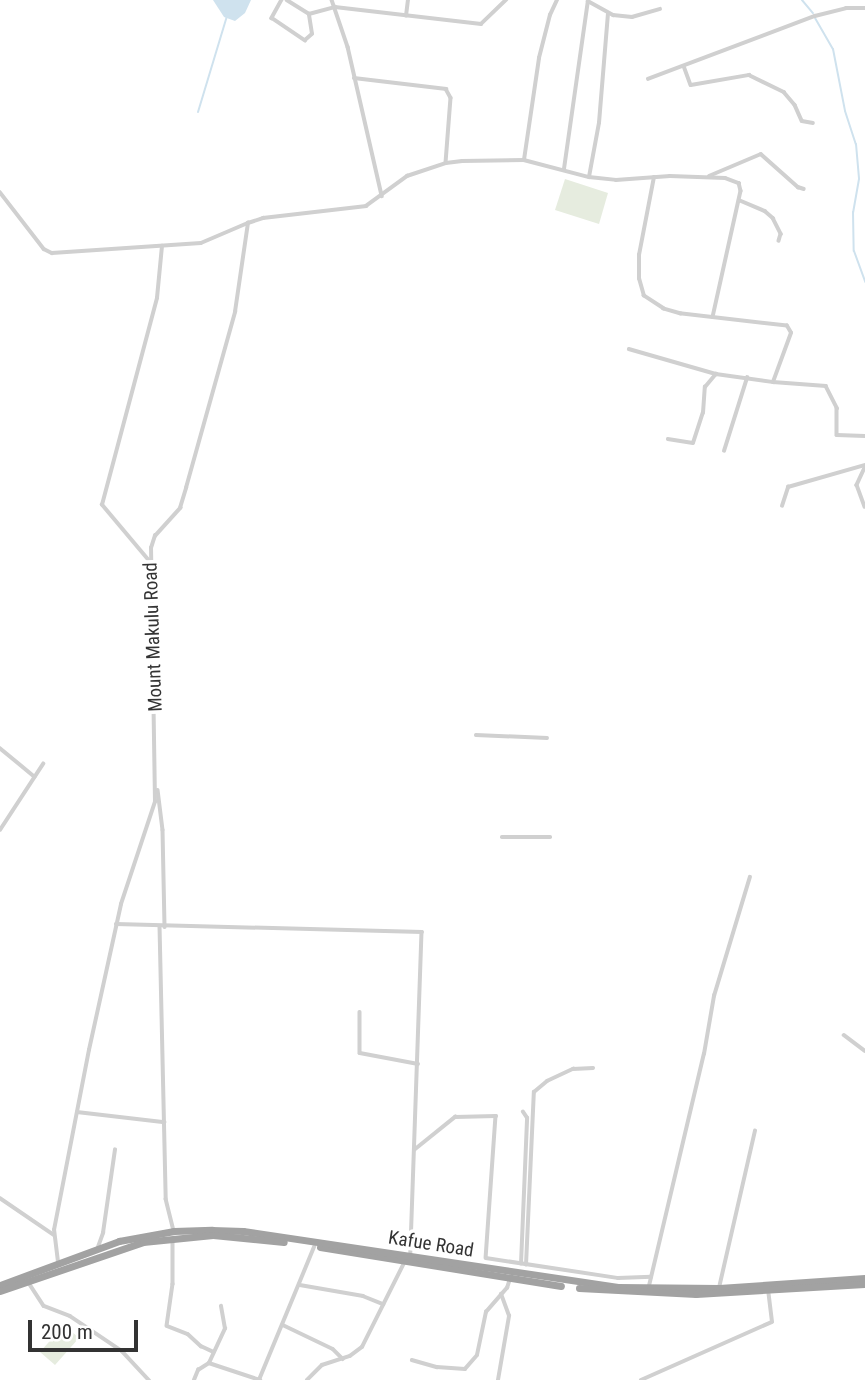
<!DOCTYPE html>
<html>
<head>
<meta charset="utf-8">
<style>
	body { margin:0 }
	#map { position:relative; width:865px; height:1380px; overflow:hidden; background:#fff; font-family:"Roboto Condensed",sans-serif }
	div>[style] { position:absolute }
	[style*='--x'] { left:calc(var(--x)*1px); top:calc(var(--y)*1px); width:calc(var(--w)*1px); rotate:calc(var(--a)*1deg) }
	.green>* { inset:0; background:#e6ecdf }
	.water>* { inset:0; background:#cfe2ee }
	.stream>* { height:2px; margin:-1px; padding:0 1px; transform-origin:1px; border-radius:1px; background:#cfe2ee }
	.minor>* { height:3.5px; margin:-1.75px; padding:0 1.75px; transform-origin:1.75px; border-radius:1.75px; background:#d0d0d0 }
	.trunk>* { height:7px; margin:-3.5px; padding:0 3.5px; transform-origin:3.5px; border-radius:3.5px; background:#a2a2a2 }
	span { translate:-50% -50%; white-space:nowrap; text-align:center; line-height:1.15; -webkit-text-stroke:7px #fff; paint-order:stroke }
	.street-label { font-size:19px; color:#333 }
	.scale { position:absolute; left:28px; top:1320px; width:110px; height:32px; box-sizing:border-box; border:4px solid #333; border-top:0; padding-left:9px; font-size:21px; line-height:24px; white-space:nowrap; color:#333; -webkit-text-stroke:5px #fff; paint-order:stroke }
</style>
</head>
<body>
<div id="map">
	<div class="green">
		<div style="clip-path:polygon(565px 179px,608px 193px,599px 224px,555px 210px)"></div>
		<div style="clip-path:polygon(64px 1325px,79px 1338px,55px 1365px,40px 1352px)"></div>
	</div>
	<div class="water">
		<div style="clip-path:polygon(213px 0,251px 0,245px 13px,235px 21px,224px 17px)"></div>
	</div>
	<div class="stream">
		<div style="--x:802;--y:0;--w:17;--a:50"></div>
		<div style="--x:815;--y:18;--w:36;--a:60"></div>
		<div style="--x:833;--y:49;--w:63;--a:79"></div>
		<div style="--x:845;--y:111;--w:35;--a:72"></div>
		<div style="--x:856;--y:144;--w:35;--a:85"></div>
		<div style="--x:859;--y:179;--w:34;--a:100"></div>
		<div style="--x:853;--y:212;--w:39;--a:89"></div>
		<div style="--x:854;--y:251;--w:33;--a:70"></div>
		<div style="--x:198;--y:112;--w:100;--a:-73.2"></div>
	</div>
	<div class="minor">
		<div style="--x:282;--y:0;--w:21;--a:119"></div>
		<div style="--x:272;--y:18;--w:40;--a:34"></div>
		<div style="--x:305;--y:40;--w:9;--a:-41"></div>
		<div style="--x:312;--y:34;--w:20;--a:-99"></div>
		<div style="--x:287;--y:0;--w:26;--a:32"></div>
		<div style="--x:309;--y:14;--w:27;--a:-15"></div>
		<div style="--x:335;--y:7;--w:147;--a:6.6"></div>
		<div style="--x:481;--y:24;--w:35;--a:-44"></div>
		<div style="--x:332;--y:0;--w:50;--a:71.2"></div>
		<div style="--x:348;--y:47;--w:153;--a:77.1"></div>
		<div style="--x:588;--y:1;--w:29;--a:29"></div>
		<div style="--x:613;--y:15;--w:19;--a:6"></div>
		<div style="--x:632;--y:17;--w:29;--a:-16"></div>
		<div style="--x:406;--y:16;--w:16;--a:-83"></div>
		<div style="--x:684;--y:66;--w:20;--a:70"></div>
		<div style="--x:691;--y:85;--w:59;--a:-9.8"></div>
		<div style="--x:749;--y:75;--w:39;--a:26"></div>
		<div style="--x:784;--y:92;--w:17;--a:50"></div>
		<div style="--x:795;--y:105;--w:17;--a:66"></div>
		<div style="--x:802;--y:121;--w:11;--a:10"></div>
		<div style="--x:354;--y:78;--w:93;--a:6.8"></div>
		<div style="--x:446;--y:89;--w:10;--a:61"></div>
		<div style="--x:451;--y:98;--w:65;--a:94.4"></div>
		<div style="--x:648;--y:79;--w:178;--a:-20.7"></div>
		<div style="--x:815;--y:16;--w:32;--a:-14"></div>
		<div style="--x:846;--y:8;--w:19;--a:0"></div>
		<div style="--x:524;--y:160;--w:103;--a:-81.6"></div>
		<div style="--x:539;--y:58;--w:44;--a:-75.7"></div>
		<div style="--x:550;--y:15;--w:17;--a:-65"></div>
		<div style="--x:564;--y:169;--w:170;--a:-81.9"></div>
		<div style="--x:709;--y:176;--w:56;--a:-22.9"></div>
		<div style="--x:761;--y:154;--w:50;--a:41.7"></div>
		<div style="--x:798;--y:187;--w:6;--a:18"></div>
		<div style="--x:589;--y:177;--w:55;--a:-79.5"></div>
		<div style="--x:599;--y:123;--w:109;--a:-85.3"></div>
		<div style="--x:0;--y:192;--w:72;--a:52.3"></div>
		<div style="--x:44;--y:249;--w:9;--a:27"></div>
		<div style="--x:52;--y:253;--w:149;--a:-3.8"></div>
		<div style="--x:201;--y:243;--w:51;--a:-23.1"></div>
		<div style="--x:739;--y:200;--w:28;--a:23"></div>
		<div style="--x:765;--y:211;--w:11;--a:41"></div>
		<div style="--x:773;--y:218;--w:18;--a:63"></div>
		<div style="--x:781;--y:234;--w:7;--a:106"></div>
		<div style="--x:629;--y:349;--w:91;--a:16"></div>
		<div style="--x:716;--y:374;--w:58;--a:8"></div>
		<div style="--x:773;--y:382;--w:52;--a:-69.8"></div>
		<div style="--x:791;--y:333;--w:8;--a:-120"></div>
		<div style="--x:787;--y:326;--w:107;--a:-173.5"></div>
		<div style="--x:681;--y:314;--w:18;--a:-164"></div>
		<div style="--x:664;--y:309;--w:24;--a:-147"></div>
		<div style="--x:644;--y:296;--w:18;--a:-106"></div>
		<div style="--x:639;--y:279;--w:24;--a:-90"></div>
		<div style="--x:639;--y:255;--w:79;--a:-79.1"></div>
		<div style="--x:773;--y:382;--w:53;--a:4.3"></div>
		<div style="--x:826;--y:386;--w:25;--a:63"></div>
		<div style="--x:837;--y:408;--w:27;--a:90"></div>
		<div style="--x:837;--y:435;--w:28;--a:2"></div>
		<div style="--x:668;--y:439;--w:25;--a:9"></div>
		<div style="--x:693;--y:443;--w:32;--a:-72"></div>
		<div style="--x:703;--y:413;--w:26;--a:-86"></div>
		<div style="--x:705;--y:387;--w:17;--a:-50"></div>
		<div style="--x:724;--y:451;--w:77;--a:-72.5"></div>
		<div style="--x:865;--y:468;--w:19;--a:115"></div>
		<div style="--x:857;--y:485;--w:23;--a:70"></div>
		<div style="--x:782;--y:506;--w:20;--a:-72"></div>
		<div style="--x:788;--y:487;--w:80;--a:-15.9"></div>
		<div style="--x:149;--y:561;--w:73;--a:-130"></div>
		<div style="--x:102;--y:505;--w:214;--a:-75.1"></div>
		<div style="--x:157;--y:298;--w:52;--a:-84.5"></div>
		<div style="--x:476;--y:735;--w:71;--a:2.4"></div>
		<div style="--x:0;--y:748;--w:45;--a:39.6"></div>
		<div style="--x:158;--y:790;--w:40;--a:82.9"></div>
		<div style="--x:163;--y:830;--w:97;--a:88.8"></div>
		<div style="--x:0;--y:830;--w:79;--a:-56.9"></div>
		<div style="--x:502;--y:837;--w:48;--a:0"></div>
		<div style="--x:116;--y:924;--w:306;--a:1.5"></div>
		<div style="--x:422;--y:932;--w:322;--a:92"></div>
		<div style="--x:160;--y:926;--w:273;--a:88.7"></div>
		<div style="--x:166;--y:1199;--w:33;--a:76"></div>
		<div style="--x:360;--y:1012;--w:41;--a:90"></div>
		<div style="--x:360;--y:1053;--w:59;--a:10.7"></div>
		<div style="--x:844;--y:1035;--w:26;--a:37"></div>
		<div style="--x:77;--y:1112;--w:88;--a:6.6"></div>
		<div style="--x:414;--y:1150;--w:53;--a:-38.8"></div>
		<div style="--x:455;--y:1117;--w:41;--a:-1.4"></div>
		<div style="--x:496;--y:1116;--w:142;--a:94"></div>
		<div style="--x:486;--y:1258;--w:134;--a:8.6"></div>
		<div style="--x:618;--y:1278;--w:33;--a:-2"></div>
		<div style="--x:0;--y:1198;--w:65;--a:34.4"></div>
		<div style="--x:173;--y:1241;--w:43;--a:90"></div>
		<div style="--x:173;--y:1284;--w:42;--a:98.1"></div>
		<div style="--x:167;--y:1326;--w:22;--a:21"></div>
		<div style="--x:188;--y:1334;--w:18;--a:43"></div>
		<div style="--x:201;--y:1346;--w:14;--a:25"></div>
		<div style="--x:98;--y:1247;--w:15;--a:-70"></div>
		<div style="--x:103;--y:1233;--w:84;--a:-81.8"></div>
		<div style="--x:58;--y:1262;--w:32;--a:-97"></div>
		<div style="--x:54;--y:1230;--w:183;--a:-79"></div>
		<div style="--x:89;--y:1050;--w:149;--a:-77.6"></div>
		<div style="--x:121;--y:904;--w:108;--a:-71.6"></div>
		<div style="--x:155;--y:802;--w:254;--a:-90.9"></div>
		<div style="--x:151;--y:548;--w:13;--a:-72"></div>
		<div style="--x:155;--y:536;--w:38;--a:-48"></div>
		<div style="--x:180;--y:508;--w:21;--a:-73"></div>
		<div style="--x:186;--y:488;--w:183;--a:-74.4"></div>
		<div style="--x:235;--y:312;--w:90;--a:-81.7"></div>
		<div style="--x:248;--y:223;--w:16;--a:-18"></div>
		<div style="--x:263;--y:218;--w:104;--a:-6.6"></div>
		<div style="--x:366;--y:206;--w:51;--a:-36.2"></div>
		<div style="--x:407;--y:176;--w:41;--a:-18.4"></div>
		<div style="--x:446;--y:163;--w:16;--a:-7"></div>
		<div style="--x:462;--y:161;--w:62;--a:-0.9"></div>
		<div style="--x:524;--y:160;--w:67;--a:14.7"></div>
		<div style="--x:589;--y:177;--w:27;--a:6"></div>
		<div style="--x:616;--y:180;--w:54;--a:-4.2"></div>
		<div style="--x:670;--y:176;--w:55;--a:2.1"></div>
		<div style="--x:725;--y:178;--w:15;--a:20"></div>
		<div style="--x:739;--y:183;--w:8;--a:76"></div>
		<div style="--x:741;--y:191;--w:129;--a:102.5"></div>
		<div style="--x:521;--y:1264;--w:146;--a:-87.6"></div>
		<div style="--x:527;--y:1118;--w:7;--a:-124"></div>
		<div style="--x:526;--y:1265;--w:173;--a:-87.4"></div>
		<div style="--x:534;--y:1092;--w:17;--a:-40"></div>
		<div style="--x:547;--y:1081;--w:29;--a:-25"></div>
		<div style="--x:573;--y:1069;--w:20;--a:-3"></div>
		<div style="--x:29;--y:1283;--w:27;--a:57"></div>
		<div style="--x:44;--y:1306;--w:28;--a:21"></div>
		<div style="--x:70;--y:1316;--w:63;--a:33.9"></div>
		<div style="--x:122;--y:1351;--w:40;--a:47"></div>
		<div style="--x:300;--y:1285;--w:64;--a:9.9"></div>
		<div style="--x:363;--y:1296;--w:22;--a:22"></div>
		<div style="--x:649;--y:1286;--w:238;--a:-76.7"></div>
		<div style="--x:704;--y:1054;--w:59;--a:-80.2"></div>
		<div style="--x:714;--y:996;--w:124;--a:-73.2"></div>
		<div style="--x:719;--y:1288;--w:161;--a:-77.1"></div>
		<div style="--x:283;--y:1325;--w:55;--a:25.6"></div>
		<div style="--x:333;--y:1349;--w:14;--a:45"></div>
		<div style="--x:412;--y:1360;--w:26;--a:16"></div>
		<div style="--x:437;--y:1367;--w:28;--a:4"></div>
		<div style="--x:465;--y:1369;--w:18;--a:-49"></div>
		<div style="--x:477;--y:1355;--w:44;--a:-78.2"></div>
		<div style="--x:486;--y:1312;--w:32;--a:-49"></div>
		<div style="--x:507;--y:1288;--w:9;--a:-72"></div>
		<div style="--x:209;--y:1363;--w:38;--a:-65"></div>
		<div style="--x:225;--y:1329;--w:23;--a:-100"></div>
		<div style="--x:194;--y:1380;--w:11;--a:-68"></div>
		<div style="--x:198;--y:1370;--w:13;--a:-32"></div>
		<div style="--x:209;--y:1363;--w:54;--a:18.4"></div>
		<div style="--x:259;--y:1380;--w:144;--a:-67.5"></div>
		<div style="--x:307;--y:1380;--w:21;--a:-45"></div>
		<div style="--x:322;--y:1365;--w:29;--a:-18"></div>
		<div style="--x:350;--y:1356;--w:15;--a:-37"></div>
		<div style="--x:362;--y:1347;--w:96;--a:-63.4"></div>
		<div style="--x:498;--y:1380;--w:65;--a:-80.2"></div>
		<div style="--x:509;--y:1316;--w:23;--a:-110"></div>
		<div style="--x:641;--y:1380;--w:143;--a:-23.9"></div>
		<div style="--x:772;--y:1322;--w:31;--a:-97"></div>
	</div>
	<div class="trunk">
		<div style="--x:320;--y:1247;--w:244;--a:9.2"></div>
		<div style="--x:0;--y:1285;--w:127;--a:-20.3"></div>
		<div style="--x:119;--y:1241;--w:56;--a:-10.3"></div>
		<div style="--x:174;--y:1231;--w:38;--a:-2"></div>
		<div style="--x:212;--y:1230;--w:31;--a:2"></div>
		<div style="--x:243;--y:1231;--w:379;--a:8.5"></div>
		<div style="--x:618;--y:1287;--w:101;--a:0.6"></div>
		<div style="--x:719;--y:1288;--w:146;--a:-3.9"></div>
		<div style="--x:579;--y:1288;--w:117;--a:2.9"></div>
		<div style="--x:696;--y:1294;--w:169;--a:-3.4"></div>
		<div style="--x:0;--y:1291;--w:151;--a:-18.9"></div>
		<div style="--x:143;--y:1242;--w:70;--a:-5.7"></div>
		<div style="--x:213;--y:1235;--w:71;--a:5.6"></div>
	</div>
	<div class="street-label">
		<span style="left:153px;top:637px;rotate:-92deg">Mount Makulu Road</span>
		<span style="left:431px;top:1244px;rotate:9deg">Kafue Road</span>
	</div>
	<div class="scale">200 m</div>
</div>
</body>
</html>
